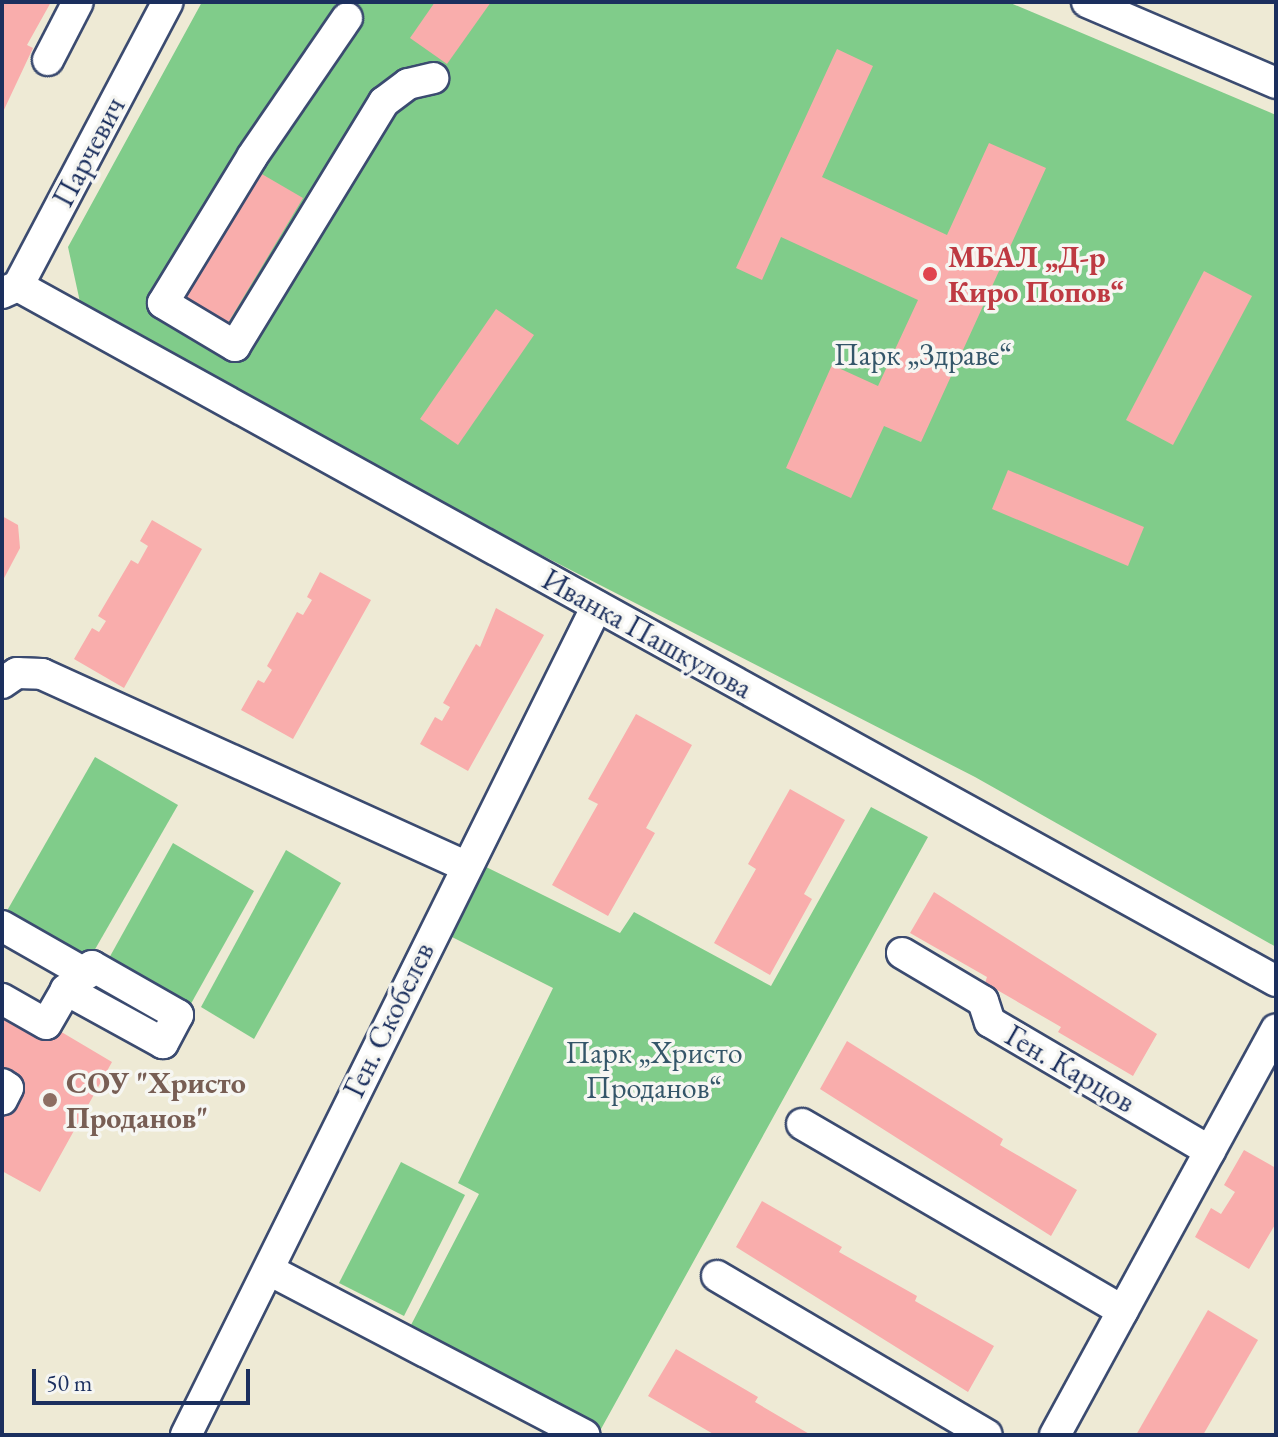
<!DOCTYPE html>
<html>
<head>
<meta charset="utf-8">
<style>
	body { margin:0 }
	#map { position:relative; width:1278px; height:1437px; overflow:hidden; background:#eeead5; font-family:"EB Garamond",serif }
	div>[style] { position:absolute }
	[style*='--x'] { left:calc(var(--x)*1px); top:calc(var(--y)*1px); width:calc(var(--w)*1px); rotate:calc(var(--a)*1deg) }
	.green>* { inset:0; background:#80cc8a }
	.building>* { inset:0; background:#f9adac }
	.roads { filter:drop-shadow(2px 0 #3b4b70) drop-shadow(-2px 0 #3b4b70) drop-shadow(0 2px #3b4b70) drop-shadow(0 -2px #3b4b70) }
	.minor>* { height:30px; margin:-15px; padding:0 15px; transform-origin:15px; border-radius:15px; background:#fff }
	.dots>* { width:22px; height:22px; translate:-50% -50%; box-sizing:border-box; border:4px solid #f6f6f2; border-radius:50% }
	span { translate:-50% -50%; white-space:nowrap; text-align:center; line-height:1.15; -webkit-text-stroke:7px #f6f6f2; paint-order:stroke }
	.street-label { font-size:30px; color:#1b2f5e }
	.health-label { font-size:30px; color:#be3a42; font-weight:700 }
	.left { translate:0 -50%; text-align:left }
	.park-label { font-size:30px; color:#345669 }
	.education-label { font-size:30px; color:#785e54; font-weight:700 }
	.frame { position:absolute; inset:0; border:4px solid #1b2f5e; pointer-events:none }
	.scale { position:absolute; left:32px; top:1369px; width:218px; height:36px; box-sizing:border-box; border:4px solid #1b2f5e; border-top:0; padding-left:10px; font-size:24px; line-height:28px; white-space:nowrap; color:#1b2f5e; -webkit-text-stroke:6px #f6f6f2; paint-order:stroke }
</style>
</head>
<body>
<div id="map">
	<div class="green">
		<div style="clip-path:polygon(202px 2px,1008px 2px,1276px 115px,1276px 947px,975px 777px,516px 542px,80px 302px,68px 247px)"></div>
		<div style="clip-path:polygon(95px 757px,178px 805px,86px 965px,4px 916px)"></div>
		<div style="clip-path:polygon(871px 807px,928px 837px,601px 1429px,411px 1325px,479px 1194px,458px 1183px,553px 988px,448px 935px,482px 865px,620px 933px,634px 912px,771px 986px)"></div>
		<div style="clip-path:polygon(173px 843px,254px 891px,188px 1009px,108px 960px)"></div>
		<div style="clip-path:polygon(286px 850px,341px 883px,254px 1039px,201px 1007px)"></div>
		<div style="clip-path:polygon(401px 1162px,465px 1195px,404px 1316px,339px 1283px)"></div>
	</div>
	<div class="building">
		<div style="clip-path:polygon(2px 2px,51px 2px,27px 45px,33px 48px,2px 114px)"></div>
		<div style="clip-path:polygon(435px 2px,491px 2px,447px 64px,410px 38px)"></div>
		<div style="clip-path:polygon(837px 49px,873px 66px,822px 177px,947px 235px,989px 143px,1046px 168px,921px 442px,884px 426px,851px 498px,786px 468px,832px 365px,878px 386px,918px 300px,781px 237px,762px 280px,736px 268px)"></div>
		<div style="clip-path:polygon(260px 173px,303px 198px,228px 323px,185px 297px)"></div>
		<div style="clip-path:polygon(1204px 271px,1252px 296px,1173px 445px,1126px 420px)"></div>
		<div style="clip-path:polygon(496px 309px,534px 335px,458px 445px,420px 419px)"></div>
		<div style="clip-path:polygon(1008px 470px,1144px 527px,1128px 566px,992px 509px)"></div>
		<div style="clip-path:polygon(2px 516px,18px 525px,20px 548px,2px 582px)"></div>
		<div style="clip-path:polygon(152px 520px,202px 549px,124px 688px,74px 659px,92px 628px,99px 632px,106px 621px,98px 616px,131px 560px,138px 564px,148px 546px,140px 541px)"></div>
		<div style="clip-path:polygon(320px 572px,371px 600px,293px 739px,241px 710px,258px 680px,264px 683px,272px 670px,267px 666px,297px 612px,303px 615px,312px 600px,307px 597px)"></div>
		<div style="clip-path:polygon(496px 608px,544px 635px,468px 771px,420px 744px,435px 717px,442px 721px,450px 707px,443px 703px,476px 644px,480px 647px)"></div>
		<div style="clip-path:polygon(636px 714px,692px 745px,646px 828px,655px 833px,608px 916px,552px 885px,598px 804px,588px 799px)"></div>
		<div style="clip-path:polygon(790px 789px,845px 820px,804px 894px,812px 899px,770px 975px,714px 943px,756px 869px,748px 864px)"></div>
		<div style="clip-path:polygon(934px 892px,1157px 1034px,1133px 1076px,1058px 1032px,1061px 1027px,985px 983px,987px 977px,910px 933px)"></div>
		<div style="clip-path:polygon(2px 1017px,45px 1041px,53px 1027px,112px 1062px,40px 1192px,2px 1171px)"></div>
		<div style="clip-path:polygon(847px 1041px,1003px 1139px,1000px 1145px,1077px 1190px,1051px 1236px,820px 1089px)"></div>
		<div style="clip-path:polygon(1244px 1150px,1276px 1168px,1276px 1223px,1249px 1269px,1195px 1237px,1211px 1208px,1221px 1214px,1235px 1192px,1224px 1185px)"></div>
		<div style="clip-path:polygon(762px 1201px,842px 1247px,839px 1252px,917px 1296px,915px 1301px,994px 1346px,968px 1392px,736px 1247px)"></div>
		<div style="clip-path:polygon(1208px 1310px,1258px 1340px,1203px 1435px,1136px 1435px)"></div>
		<div style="clip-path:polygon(676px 1349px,758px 1397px,755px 1402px,811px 1435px,715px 1435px,648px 1396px)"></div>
	</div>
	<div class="roads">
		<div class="minor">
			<div style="--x:1087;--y:2;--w:206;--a:23.2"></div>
			<div style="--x:347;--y:18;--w:168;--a:124.4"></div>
			<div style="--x:252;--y:157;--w:171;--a:121.4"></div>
			<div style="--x:163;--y:303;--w:84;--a:30.8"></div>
			<div style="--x:235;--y:346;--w:286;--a:-58.6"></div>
			<div style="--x:384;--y:102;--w:30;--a:-37"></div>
			<div style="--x:408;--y:84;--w:26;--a:-13"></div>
			<div style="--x:48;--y:60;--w:65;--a:-62.7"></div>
			<div style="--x:18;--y:286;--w:1437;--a:28.92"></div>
			<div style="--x:2;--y:293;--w:17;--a:-24"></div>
			<div style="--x:18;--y:286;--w:321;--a:-62.2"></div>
			<div style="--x:2;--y:683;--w:18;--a:-34"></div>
			<div style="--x:17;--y:673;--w:25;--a:2"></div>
			<div style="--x:42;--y:674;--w:465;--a:24.4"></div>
			<div style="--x:2;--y:926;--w:97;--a:29.7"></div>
			<div style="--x:86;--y:974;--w:10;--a:-53"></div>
			<div style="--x:92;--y:966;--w:99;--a:29.7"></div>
			<div style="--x:178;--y:1015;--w:32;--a:118"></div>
			<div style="--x:163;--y:1043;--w:111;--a:-151.3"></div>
			<div style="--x:66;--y:990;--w:39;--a:120"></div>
			<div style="--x:46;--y:1024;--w:51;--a:-150.4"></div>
			<div style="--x:902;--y:953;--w:94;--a:30.7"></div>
			<div style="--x:983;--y:1001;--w:22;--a:72"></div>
			<div style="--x:990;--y:1022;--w:255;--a:30.4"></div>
			<div style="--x:2;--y:1084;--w:7;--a:34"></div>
			<div style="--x:8;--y:1088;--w:13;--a:117"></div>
			<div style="--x:802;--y:1124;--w:371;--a:30.2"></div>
			<div style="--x:269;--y:1270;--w:356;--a:27.6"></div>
			<div style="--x:717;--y:1276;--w:313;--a:30.5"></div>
			<div style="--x:186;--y:1435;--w:925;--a:-63.63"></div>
			<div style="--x:1055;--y:1435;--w:462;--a:-61.4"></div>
		</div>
	</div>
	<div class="dots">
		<div style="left:930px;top:274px;background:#e0444e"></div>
		<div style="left:50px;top:1100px;background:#8d6e63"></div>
	</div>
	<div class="street-label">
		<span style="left:89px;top:152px;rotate:-62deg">Парчевич</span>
		<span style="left:647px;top:634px;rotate:29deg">Иванка Пашкулова</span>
		<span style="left:389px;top:1020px;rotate:-64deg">Ген. Скобелев</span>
		<span style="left:1070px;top:1069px;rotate:30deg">Ген. Карцов</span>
	</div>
	<div class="health-label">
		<span class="left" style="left:948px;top:274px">МБАЛ „Д-р<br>Киро Попов“</span>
	</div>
	<div class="park-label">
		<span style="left:923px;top:355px">Парк „Здраве“</span>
		<span style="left:654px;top:1070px">Парк „Христо<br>Проданов“</span>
	</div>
	<div class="education-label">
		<span class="left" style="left:66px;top:1100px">СОУ "Христо<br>Проданов"</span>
	</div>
	<div class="frame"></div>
	<div class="scale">50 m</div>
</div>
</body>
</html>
